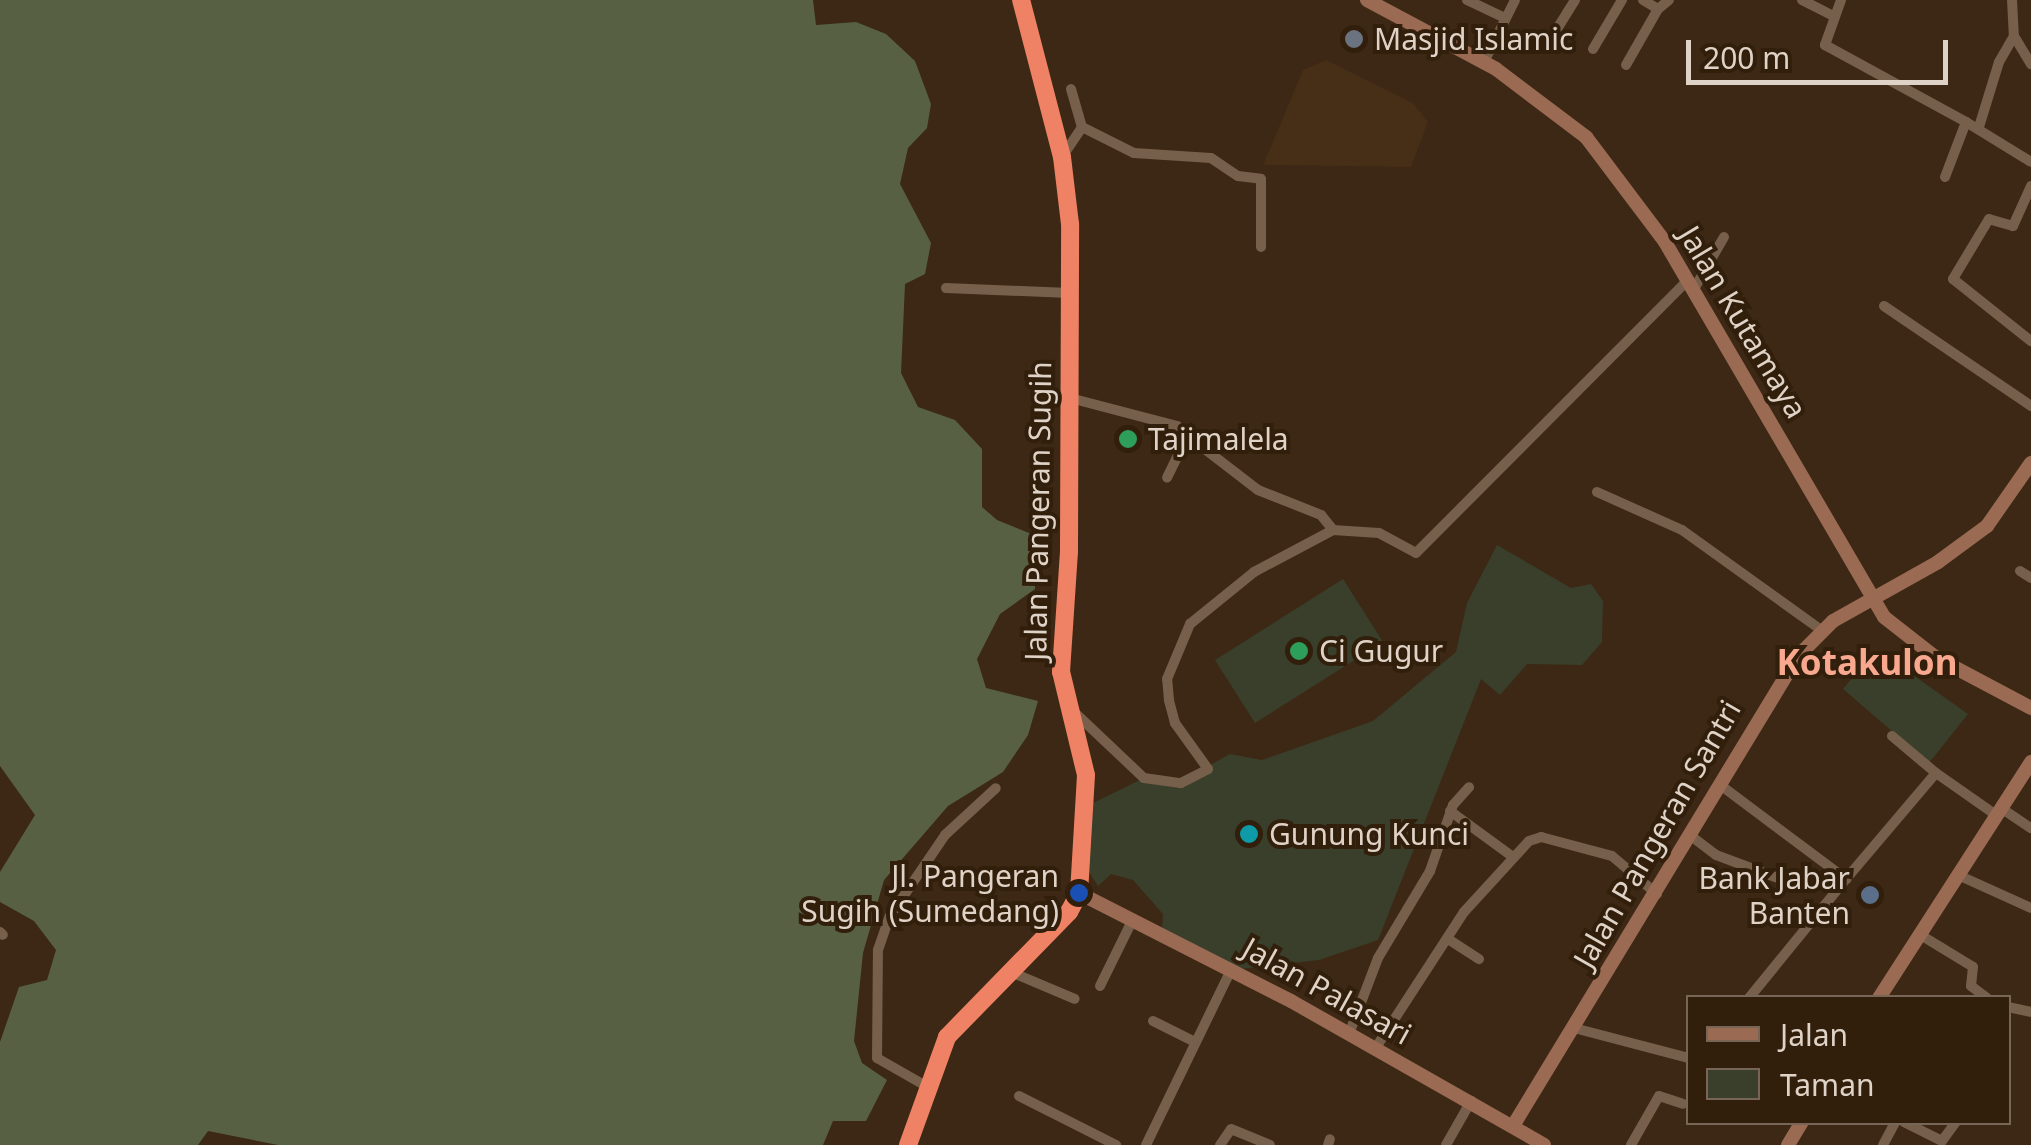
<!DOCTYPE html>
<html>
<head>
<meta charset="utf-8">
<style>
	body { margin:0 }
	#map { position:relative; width:2031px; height:1145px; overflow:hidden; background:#3c2815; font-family:"Noto Sans",sans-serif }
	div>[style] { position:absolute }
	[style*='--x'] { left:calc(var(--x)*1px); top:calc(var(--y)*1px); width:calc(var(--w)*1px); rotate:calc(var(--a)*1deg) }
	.built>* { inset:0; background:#472e16 }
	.green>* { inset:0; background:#393f2a }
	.forest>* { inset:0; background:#586044 }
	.street>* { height:10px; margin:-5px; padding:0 5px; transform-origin:5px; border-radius:5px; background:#765f4b }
	.secondary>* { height:14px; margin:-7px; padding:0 7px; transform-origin:7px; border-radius:7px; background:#9a6a52 }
	.highway>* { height:18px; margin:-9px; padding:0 9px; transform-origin:9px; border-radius:9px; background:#ef8264 }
	.dots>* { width:28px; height:28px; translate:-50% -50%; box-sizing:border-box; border:5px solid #311e0b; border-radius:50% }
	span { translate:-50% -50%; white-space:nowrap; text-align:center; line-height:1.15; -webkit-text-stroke:8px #311e0b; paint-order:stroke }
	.poi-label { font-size:30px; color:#dfd2c6 }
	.left { translate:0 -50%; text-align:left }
	.right { translate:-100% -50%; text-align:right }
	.street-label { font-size:30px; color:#dfd2c6 }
	.quarter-label { font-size:35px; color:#f7a88e; font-weight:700 }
	.legend { position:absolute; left:1686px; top:995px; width:325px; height:130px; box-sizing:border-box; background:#311e0b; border:2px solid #776656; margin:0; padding:12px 18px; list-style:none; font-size:30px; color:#dfd2c6 }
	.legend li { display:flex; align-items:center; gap:20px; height:50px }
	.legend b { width:50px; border:2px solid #776656 }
	.scale { position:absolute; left:1686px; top:40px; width:262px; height:45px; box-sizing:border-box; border:5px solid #dfd2c6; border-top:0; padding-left:12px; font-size:30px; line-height:35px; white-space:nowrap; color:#dfd2c6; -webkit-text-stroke:8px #311e0b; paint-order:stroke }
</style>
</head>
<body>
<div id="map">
	<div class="built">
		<div style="clip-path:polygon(1326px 60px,1413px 103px,1428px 122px,1411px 167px,1263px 165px,1303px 70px)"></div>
	</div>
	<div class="green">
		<div style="clip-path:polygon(1497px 545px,1571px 588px,1591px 584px,1603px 601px,1602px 642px,1582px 665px,1527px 664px,1500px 695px,1481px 679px,1378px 940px,1319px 960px,1231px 970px,1162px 933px,1163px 914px,1133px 880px,1111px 874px,1098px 886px,1080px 859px,1083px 808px,1144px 778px,1185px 779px,1230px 754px,1262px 760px,1373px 721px,1456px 652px,1467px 603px)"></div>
		<div style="clip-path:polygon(1343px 579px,1383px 642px,1255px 723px,1215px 660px)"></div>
		<div style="clip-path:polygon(1896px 663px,1968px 714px,1929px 763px,1843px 689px,1863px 665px)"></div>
	</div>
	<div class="forest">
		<div style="clip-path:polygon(0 0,813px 0,816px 25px,856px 22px,886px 34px,915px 61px,931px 104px,927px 128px,908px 148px,900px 184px,931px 243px,925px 274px,905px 284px,901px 373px,918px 407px,955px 420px,982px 449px,982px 507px,997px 520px,1034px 535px,1035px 589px,1000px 614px,977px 659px,986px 688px,1038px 701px,1028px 735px,1003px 772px,948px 806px,884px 880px,863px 953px,854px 1041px,862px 1063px,887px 1080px,866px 1121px,833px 1121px,823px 1145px,278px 1145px,208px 1131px,198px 1145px,0 1145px,0 1042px,19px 987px,47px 980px,56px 950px,34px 921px,0 902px,0 872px,35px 815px,0 766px)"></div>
	</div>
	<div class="street">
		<div style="--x:1467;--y:0;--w:42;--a:25.3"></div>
		<div style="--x:1643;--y:0;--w:17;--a:31"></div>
		<div style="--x:1658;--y:9;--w:14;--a:-39"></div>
		<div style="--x:1802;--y:0;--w:35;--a:27"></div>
		<div style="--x:1841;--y:0;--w:48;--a:109.6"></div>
		<div style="--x:1825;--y:45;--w:161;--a:28.6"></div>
		<div style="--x:2012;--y:0;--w:36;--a:87"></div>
		<div style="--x:2014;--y:36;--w:33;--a:59"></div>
		<div style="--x:1547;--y:45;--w:53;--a:-58.1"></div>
		<div style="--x:1593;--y:49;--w:57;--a:-59.4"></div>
		<div style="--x:1484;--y:62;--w:69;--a:-63.4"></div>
		<div style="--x:1626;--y:65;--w:64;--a:-60.3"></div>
		<div style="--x:1071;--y:89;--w:40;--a:74"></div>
		<div style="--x:1979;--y:127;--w:68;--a:-72.9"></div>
		<div style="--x:1999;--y:62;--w:30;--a:-60"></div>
		<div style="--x:1062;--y:157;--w:36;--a:-56"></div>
		<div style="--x:1082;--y:127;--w:58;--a:26.6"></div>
		<div style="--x:1134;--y:153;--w:77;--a:3.7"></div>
		<div style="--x:1211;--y:158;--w:32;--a:34"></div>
		<div style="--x:1238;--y:176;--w:23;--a:7"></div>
		<div style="--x:1261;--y:179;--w:68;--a:90"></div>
		<div style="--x:1945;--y:177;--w:59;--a:-69.1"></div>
		<div style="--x:1966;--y:122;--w:76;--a:31.6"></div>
		<div style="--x:2031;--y:186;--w:44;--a:114.2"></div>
		<div style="--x:2013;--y:226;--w:25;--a:-164"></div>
		<div style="--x:1989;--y:219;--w:70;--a:121"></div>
		<div style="--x:1953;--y:279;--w:100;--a:38.5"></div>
		<div style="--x:946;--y:288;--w:123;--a:2.3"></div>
		<div style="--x:1694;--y:289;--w:60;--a:-60"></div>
		<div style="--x:1884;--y:306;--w:178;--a:34.2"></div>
		<div style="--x:1070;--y:398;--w:111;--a:14.7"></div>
		<div style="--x:1177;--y:426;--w:10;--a:45"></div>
		<div style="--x:1184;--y:433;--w:14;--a:98"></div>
		<div style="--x:1182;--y:447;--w:34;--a:116"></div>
		<div style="--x:1184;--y:433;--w:93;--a:37.6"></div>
		<div style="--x:1258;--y:490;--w:68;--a:21.6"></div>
		<div style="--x:1321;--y:515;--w:19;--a:51"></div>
		<div style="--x:1597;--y:492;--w:93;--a:24.1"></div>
		<div style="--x:1682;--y:530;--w:171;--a:35.7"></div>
		<div style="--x:2020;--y:571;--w:13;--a:32"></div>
		<div style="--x:1072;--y:710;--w:99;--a:43.4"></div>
		<div style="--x:1144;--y:778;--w:37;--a:8"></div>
		<div style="--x:1181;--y:783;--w:30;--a:-27"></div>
		<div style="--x:1208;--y:769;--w:57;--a:-125.7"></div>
		<div style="--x:1175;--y:723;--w:24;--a:-105"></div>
		<div style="--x:1169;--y:700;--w:21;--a:-95"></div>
		<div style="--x:1167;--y:679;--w:60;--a:-67.3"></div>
		<div style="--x:1190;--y:624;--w:82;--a:-39.1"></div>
		<div style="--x:1254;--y:572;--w:89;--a:-28"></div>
		<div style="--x:1333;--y:530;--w:46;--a:3.7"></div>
		<div style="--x:1379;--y:533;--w:42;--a:28.4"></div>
		<div style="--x:1416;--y:553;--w:385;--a:-45.1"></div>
		<div style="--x:1892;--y:736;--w:57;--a:40.1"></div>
		<div style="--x:1719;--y:784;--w:159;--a:36.8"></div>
		<div style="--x:1846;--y:879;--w:139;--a:-49.7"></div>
		<div style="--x:1936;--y:773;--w:73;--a:35"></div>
		<div style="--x:2001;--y:808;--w:36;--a:34"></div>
		<div style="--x:1450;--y:811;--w:78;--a:36.1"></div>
		<div style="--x:1691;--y:836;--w:31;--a:37"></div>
		<div style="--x:1716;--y:855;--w:66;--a:20.4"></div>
		<div style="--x:1958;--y:875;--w:80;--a:24.3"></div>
		<div style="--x:0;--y:932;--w:4;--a:45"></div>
		<div style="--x:1919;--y:934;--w:63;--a:31.4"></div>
		<div style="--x:1973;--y:967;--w:19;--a:96"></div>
		<div style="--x:1971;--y:986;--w:20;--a:37"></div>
		<div style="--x:1448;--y:939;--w:37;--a:33"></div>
		<div style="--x:1011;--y:972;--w:69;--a:22.9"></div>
		<div style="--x:1100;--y:986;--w:75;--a:-63.8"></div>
		<div style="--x:1749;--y:998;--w:154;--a:-50.8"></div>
		<div style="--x:2008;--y:1007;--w:24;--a:12"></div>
		<div style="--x:1153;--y:1021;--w:47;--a:26.6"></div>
		<div style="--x:1574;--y:1028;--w:118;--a:14.7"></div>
		<div style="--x:1349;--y:1034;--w:81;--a:-69.1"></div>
		<div style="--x:1378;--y:958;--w:101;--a:-59.1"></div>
		<div style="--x:1430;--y:871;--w:70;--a:-70.8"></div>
		<div style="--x:1453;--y:805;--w:24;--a:-48"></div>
		<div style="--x:1375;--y:1049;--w:163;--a:-57"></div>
		<div style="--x:1464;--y:912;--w:96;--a:-47.5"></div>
		<div style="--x:1529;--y:841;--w:13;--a:-18"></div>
		<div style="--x:1541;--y:837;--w:73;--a:15"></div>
		<div style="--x:1612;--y:856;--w:59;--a:40.2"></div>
		<div style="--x:926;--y:1086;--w:56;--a:-150.3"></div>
		<div style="--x:877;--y:1058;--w:108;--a:-89.5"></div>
		<div style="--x:878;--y:950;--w:36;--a:-71"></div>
		<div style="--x:890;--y:916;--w:98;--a:-55.8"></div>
		<div style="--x:945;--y:835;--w:69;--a:-42.7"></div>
		<div style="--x:1019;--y:1096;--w:109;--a:26.8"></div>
		<div style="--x:1904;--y:1122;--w:42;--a:26.6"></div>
		<div style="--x:1942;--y:1141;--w:24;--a:-54"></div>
		<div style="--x:1146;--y:1145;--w:195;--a:-64.1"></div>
		<div style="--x:1220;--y:1145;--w:19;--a:-55"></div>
		<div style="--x:1231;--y:1129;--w:42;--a:22.3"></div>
		<div style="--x:1328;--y:1145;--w:6;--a:-72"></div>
		<div style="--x:1446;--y:1145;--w:51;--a:-60.4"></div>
		<div style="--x:1631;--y:1145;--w:56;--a:-60.3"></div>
		<div style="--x:1659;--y:1096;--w:25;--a:18"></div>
		<div style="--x:1883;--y:1145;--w:26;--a:-62"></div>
	</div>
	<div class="secondary">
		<div style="--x:1367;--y:0;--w:146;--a:28.1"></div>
		<div style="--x:1496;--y:69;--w:113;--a:37.1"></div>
		<div style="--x:1586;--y:137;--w:131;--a:53"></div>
		<div style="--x:1665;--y:242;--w:434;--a:59.7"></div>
		<div style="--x:1884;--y:617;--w:65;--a:38.1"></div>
		<div style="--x:1935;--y:657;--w:109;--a:28"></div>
		<div style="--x:1079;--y:893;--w:238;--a:27"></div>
		<div style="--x:1291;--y:1001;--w:291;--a:29.6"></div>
		<div style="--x:1879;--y:998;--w:281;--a:-57.2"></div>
		<div style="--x:1513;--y:1126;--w:550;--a:-58.77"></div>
		<div style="--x:1798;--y:656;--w:49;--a:-45"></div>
		<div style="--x:1833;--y:621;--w:120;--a:-29.3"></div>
		<div style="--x:1938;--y:562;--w:61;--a:-36.3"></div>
		<div style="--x:1987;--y:526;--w:77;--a:-55.1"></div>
		<div style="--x:1788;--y:1145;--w:27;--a:-59"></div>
	</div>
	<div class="highway">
		<div style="--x:908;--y:1145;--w:115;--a:-70.1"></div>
		<div style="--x:947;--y:1037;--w:175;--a:-45.7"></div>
		<div style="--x:1069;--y:912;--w:21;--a:-62"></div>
		<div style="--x:1079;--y:893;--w:118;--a:-86.6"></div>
		<div style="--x:1086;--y:775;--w:106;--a:-103.6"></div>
		<div style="--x:1061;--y:672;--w:122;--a:-86.2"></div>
		<div style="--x:1069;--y:550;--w:326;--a:-89.8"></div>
		<div style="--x:1070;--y:224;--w:67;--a:-96.8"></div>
		<div style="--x:1062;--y:157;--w:162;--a:-104.6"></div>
	</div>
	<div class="dots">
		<div style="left:1354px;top:39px;background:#6b7280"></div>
		<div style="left:1128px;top:439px;background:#2e9e5b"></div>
		<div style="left:1299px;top:651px;background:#2e9e5b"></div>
		<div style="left:1249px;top:834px;background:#0f9aa8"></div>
		<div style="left:1079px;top:893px;background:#1a4fb4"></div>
		<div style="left:1870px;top:895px;background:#5c6f8a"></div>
	</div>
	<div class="poi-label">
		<span class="left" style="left:1374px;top:39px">Masjid Islamic</span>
		<span class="left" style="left:1148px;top:439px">Tajimalela</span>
		<span class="left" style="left:1319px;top:651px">Ci Gugur</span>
		<span class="left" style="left:1269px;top:834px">Gunung Kunci</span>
		<span class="right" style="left:1059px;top:893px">Jl. Pangeran<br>Sugih (Sumedang)</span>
		<span class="right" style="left:1850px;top:895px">Bank Jabar<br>Banten</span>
	</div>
	<div class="street-label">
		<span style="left:1743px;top:322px;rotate:59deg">Jalan Kutamaya</span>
		<span style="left:1038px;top:511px;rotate:-89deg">Jalan Pangeran Sugih</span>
		<span style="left:1657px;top:834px;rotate:-60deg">Jalan Pangeran Santri</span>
		<span style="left:1327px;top:991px;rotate:29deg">Jalan Palasari</span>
	</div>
	<div class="quarter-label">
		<span style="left:1867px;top:662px">Kotakulon</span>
	</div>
	<ul class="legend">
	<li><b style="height:12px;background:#9a6a52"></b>Jalan</li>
	<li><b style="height:28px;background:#393f2a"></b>Taman</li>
	</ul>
	<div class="scale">200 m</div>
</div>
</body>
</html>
